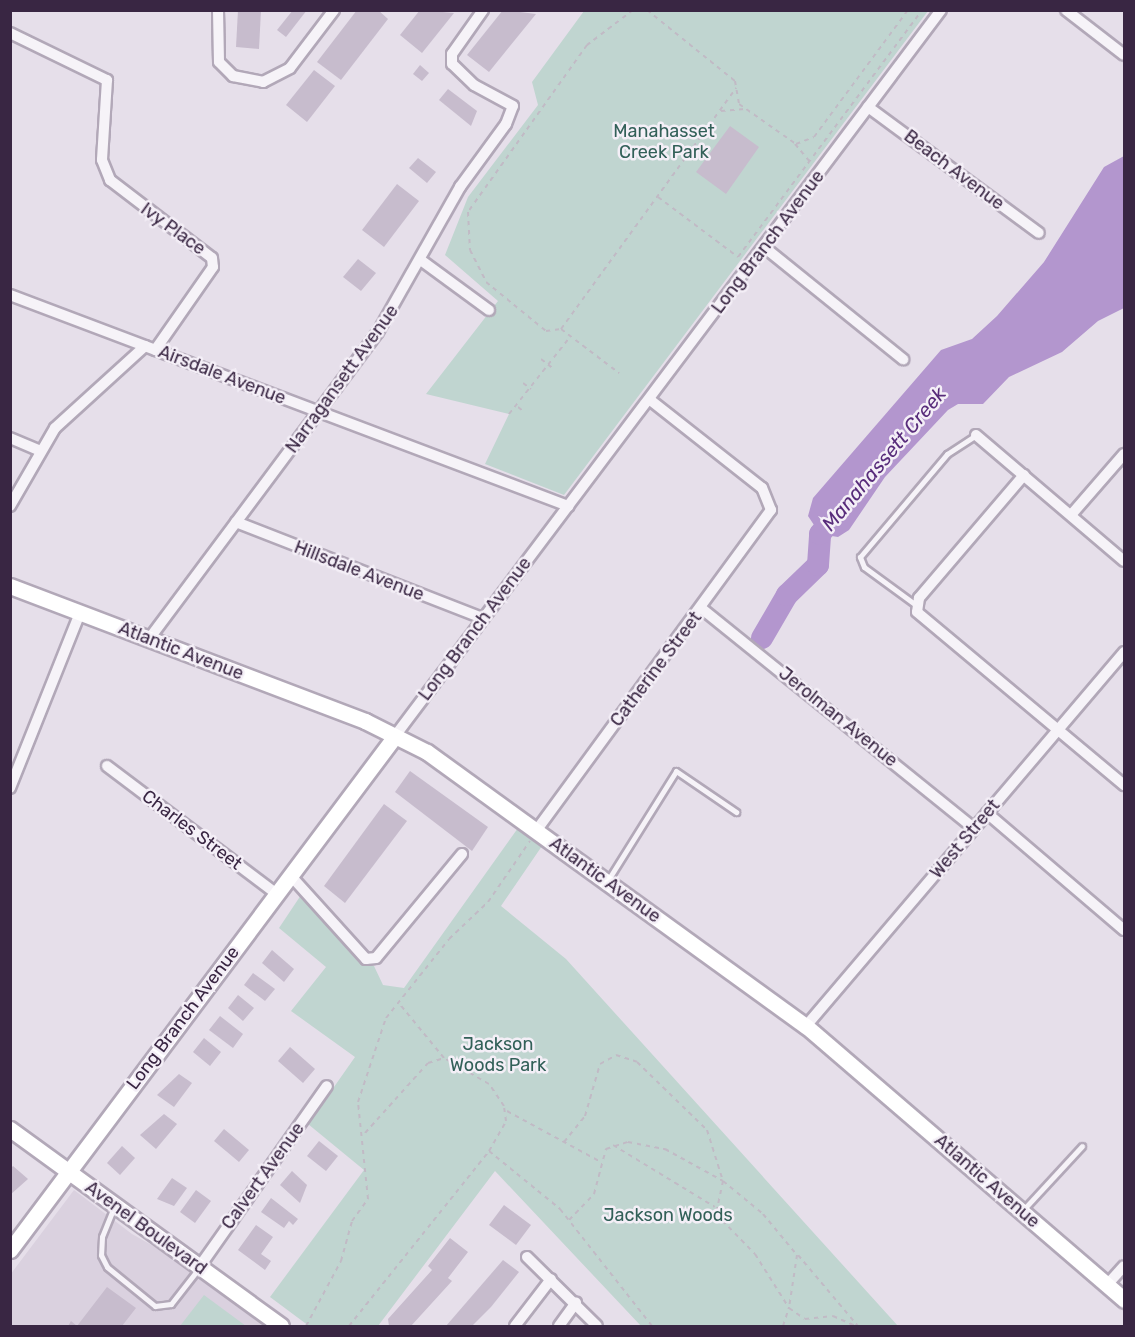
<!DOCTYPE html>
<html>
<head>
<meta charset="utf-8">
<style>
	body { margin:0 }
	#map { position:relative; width:1135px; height:1337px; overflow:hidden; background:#e6dfea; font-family:Rubik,sans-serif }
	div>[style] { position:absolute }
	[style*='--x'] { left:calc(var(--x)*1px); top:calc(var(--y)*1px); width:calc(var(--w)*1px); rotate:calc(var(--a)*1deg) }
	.built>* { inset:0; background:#dad1df }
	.green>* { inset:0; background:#c0d5d0 }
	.water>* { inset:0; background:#b396ce }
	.river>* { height:22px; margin:-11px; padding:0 11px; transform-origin:11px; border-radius:11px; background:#b396ce }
	.building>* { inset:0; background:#c7bccd }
	.path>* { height:2px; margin-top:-1px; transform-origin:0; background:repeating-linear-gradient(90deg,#c1bac5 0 4.5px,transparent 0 9px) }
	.roads { filter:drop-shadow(2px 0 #b2a8b8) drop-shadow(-2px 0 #b2a8b8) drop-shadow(0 2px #b2a8b8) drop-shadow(0 -2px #b2a8b8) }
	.lane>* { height:5px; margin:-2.5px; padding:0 2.5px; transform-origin:2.5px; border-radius:2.5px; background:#f6f3f8 }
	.street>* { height:10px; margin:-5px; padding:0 5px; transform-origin:5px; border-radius:5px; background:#f6f3f8 }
	.secondary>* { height:15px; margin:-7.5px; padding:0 7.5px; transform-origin:7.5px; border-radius:7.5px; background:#fff }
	span { translate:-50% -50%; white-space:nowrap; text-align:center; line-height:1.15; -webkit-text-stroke:5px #f4eff7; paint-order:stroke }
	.park-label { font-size:18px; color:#326058 }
	.street-label { font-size:18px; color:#392643 }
	.water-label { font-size:20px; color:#582c7b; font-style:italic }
	.frame { position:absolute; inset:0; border:12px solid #392643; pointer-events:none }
</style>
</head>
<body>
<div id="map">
	<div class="built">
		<div style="clip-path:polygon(74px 1190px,132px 1234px,208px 1277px,275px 1326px,11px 1326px,10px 1275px)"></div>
	</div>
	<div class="green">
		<div style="clip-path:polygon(584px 11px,928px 11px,564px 495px,485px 464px,509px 414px,426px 394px,498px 301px,445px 255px,468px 197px,538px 105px,532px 82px)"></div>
		<div style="clip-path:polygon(518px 828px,542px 846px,501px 906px,566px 959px,898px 1326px,641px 1326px,495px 1171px,378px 1326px,309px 1326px,270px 1297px,364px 1170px,308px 1124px,355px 1057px,291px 1011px,326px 967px,279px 928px,301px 895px,361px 964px,374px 966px,383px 985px,404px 988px)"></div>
		<div style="clip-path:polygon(204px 1295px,246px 1326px,180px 1326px)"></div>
	</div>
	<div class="water">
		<div style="clip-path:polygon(1124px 156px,1124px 308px,1098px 321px,1062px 352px,1009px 377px,983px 404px,958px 404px,948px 410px,885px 477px,849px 530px,838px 537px,820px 534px,808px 516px,813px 498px,941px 350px,972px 339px,997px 316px,1044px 262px,1104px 167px)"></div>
	</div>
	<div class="river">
		<div style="--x:762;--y:638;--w:50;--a:-59.8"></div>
		<div style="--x:787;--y:595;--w:43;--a:-44.1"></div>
		<div style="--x:818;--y:565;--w:31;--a:-86"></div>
		<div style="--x:820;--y:534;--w:30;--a:-50"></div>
	</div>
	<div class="building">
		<div style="clip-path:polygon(238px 10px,261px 10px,259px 49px,236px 47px)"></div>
		<div style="clip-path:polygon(293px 10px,307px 10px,286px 37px,277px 30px)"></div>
		<div style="clip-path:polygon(357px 10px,378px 10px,388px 19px,341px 80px,317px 62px)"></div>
		<div style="clip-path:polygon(420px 10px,454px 13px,422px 53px,400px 35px)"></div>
		<div style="clip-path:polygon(503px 10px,536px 14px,489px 72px,467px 55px)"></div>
		<div style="clip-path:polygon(420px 65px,429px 73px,422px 81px,413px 74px)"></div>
		<div style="clip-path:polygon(314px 70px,335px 86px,307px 122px,286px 105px)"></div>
		<div style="clip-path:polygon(448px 89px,477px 111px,471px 126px,439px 100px)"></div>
		<div style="clip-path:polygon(730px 126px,759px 147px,726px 194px,696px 172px)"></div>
		<div style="clip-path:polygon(418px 158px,436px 172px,427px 183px,409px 168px)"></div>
		<div style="clip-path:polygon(397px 184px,419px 201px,384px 247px,362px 230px)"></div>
		<div style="clip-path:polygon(358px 259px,376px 273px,361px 291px,343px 277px)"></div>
		<div style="clip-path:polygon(410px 771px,488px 827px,472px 851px,395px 792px)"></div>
		<div style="clip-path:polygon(384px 804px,407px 821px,345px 903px,324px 886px)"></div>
		<div style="clip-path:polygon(272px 950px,294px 969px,284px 982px,262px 963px)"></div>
		<div style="clip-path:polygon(253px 973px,275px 989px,265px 1001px,244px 985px)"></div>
		<div style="clip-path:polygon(238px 995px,254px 1008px,243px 1021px,228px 1008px)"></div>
		<div style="clip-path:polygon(220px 1016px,243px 1034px,233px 1048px,209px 1030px)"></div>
		<div style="clip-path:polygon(204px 1038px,221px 1052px,210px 1066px,193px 1052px)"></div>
		<div style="clip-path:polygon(290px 1047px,315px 1069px,303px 1083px,278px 1061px)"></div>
		<div style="clip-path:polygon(179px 1074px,192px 1083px,174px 1107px,157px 1095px)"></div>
		<div style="clip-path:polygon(164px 1114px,177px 1124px,156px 1149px,140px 1135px)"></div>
		<div style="clip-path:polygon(224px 1129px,249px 1150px,239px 1162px,214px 1141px)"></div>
		<div style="clip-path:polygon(319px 1141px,338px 1156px,326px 1171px,307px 1156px)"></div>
		<div style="clip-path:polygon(122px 1146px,135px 1158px,120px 1175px,107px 1163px)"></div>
		<div style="clip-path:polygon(13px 1166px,28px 1179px,10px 1195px,10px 1169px)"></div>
		<div style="clip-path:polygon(292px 1171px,307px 1185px,300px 1203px,280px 1185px)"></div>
		<div style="clip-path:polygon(172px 1178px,187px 1188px,174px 1206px,157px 1199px)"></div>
		<div style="clip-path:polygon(196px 1190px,211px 1201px,195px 1223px,180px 1212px)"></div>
		<div style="clip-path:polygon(271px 1198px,298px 1219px,293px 1225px,289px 1221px,284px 1228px,261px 1212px)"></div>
		<div style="clip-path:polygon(504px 1205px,531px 1225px,516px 1245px,489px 1225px)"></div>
		<div style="clip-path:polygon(256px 1225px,273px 1237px,261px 1254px,271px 1261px,265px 1270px,238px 1250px)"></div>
		<div style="clip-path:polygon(450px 1238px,468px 1252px,448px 1278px,452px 1281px,411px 1326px,389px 1326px,388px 1319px,432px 1270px,428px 1266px)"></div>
		<div style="clip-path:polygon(503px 1260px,519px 1272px,491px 1307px,472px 1326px,446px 1326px)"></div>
		<div style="clip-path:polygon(107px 1287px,136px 1308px,122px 1326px,68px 1326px,71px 1321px,77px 1326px)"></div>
	</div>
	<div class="path">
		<div style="--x:633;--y:10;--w:58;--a:142.7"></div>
		<div style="--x:587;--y:45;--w:205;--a:125.5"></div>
		<div style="--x:468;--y:212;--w:38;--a:87"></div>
		<div style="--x:470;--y:250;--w:36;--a:63"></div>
		<div style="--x:486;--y:282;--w:77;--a:39.2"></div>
		<div style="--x:546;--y:331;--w:15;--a:-8"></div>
		<div style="--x:561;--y:329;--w:298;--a:-54"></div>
		<div style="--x:647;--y:10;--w:113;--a:38.9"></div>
		<div style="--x:735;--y:81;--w:23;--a:80"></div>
		<div style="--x:739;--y:104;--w:70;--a:35.1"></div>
		<div style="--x:796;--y:144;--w:19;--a:-21"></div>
		<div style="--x:814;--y:137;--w:158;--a:-53.5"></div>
		<div style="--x:721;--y:111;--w:24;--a:-5"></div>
		<div style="--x:795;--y:144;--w:23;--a:50"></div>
		<div style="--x:658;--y:197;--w:100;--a:36.9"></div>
		<div style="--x:738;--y:257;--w:308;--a:-53.3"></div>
		<div style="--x:561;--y:329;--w:73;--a:37.2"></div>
		<div style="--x:541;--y:359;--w:16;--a:38"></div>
		<div style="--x:523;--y:383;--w:10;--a:37"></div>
		<div style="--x:518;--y:407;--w:6;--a:39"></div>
		<div style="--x:509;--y:414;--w:98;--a:-51.6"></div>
		<div style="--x:507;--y:1111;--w:105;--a:28.5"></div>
		<div style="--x:365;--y:1133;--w:94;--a:-48"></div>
		<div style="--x:428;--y:1063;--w:17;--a:-17"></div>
		<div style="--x:564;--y:1142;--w:33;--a:-51"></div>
		<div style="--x:585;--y:1116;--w:54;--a:-73.9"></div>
		<div style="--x:600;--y:1064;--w:18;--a:-29"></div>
		<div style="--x:616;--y:1055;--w:22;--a:18"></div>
		<div style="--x:637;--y:1062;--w:98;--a:44.2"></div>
		<div style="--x:707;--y:1130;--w:53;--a:72.6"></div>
		<div style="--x:723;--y:1181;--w:52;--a:39.5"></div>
		<div style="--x:763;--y:1214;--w:53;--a:50.3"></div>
		<div style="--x:797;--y:1255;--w:54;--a:98.6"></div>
		<div style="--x:613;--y:1145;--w:119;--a:31.3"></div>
		<div style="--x:489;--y:1151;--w:92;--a:39.2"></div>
		<div style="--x:560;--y:1209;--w:149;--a:51.8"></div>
		<div style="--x:569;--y:1220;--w:36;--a:-46"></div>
		<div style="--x:594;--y:1194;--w:47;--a:-75.1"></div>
		<div style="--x:606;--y:1149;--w:23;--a:-18"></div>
		<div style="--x:628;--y:1142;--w:38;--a:11"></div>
		<div style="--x:665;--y:1149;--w:66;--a:28.9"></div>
		<div style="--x:723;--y:1181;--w:34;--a:102"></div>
		<div style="--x:716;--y:1214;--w:56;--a:45.7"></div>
		<div style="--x:755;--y:1254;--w:64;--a:57.8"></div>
		<div style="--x:798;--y:1255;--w:93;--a:49.8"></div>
		<div style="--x:306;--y:1326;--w:74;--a:-61.7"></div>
		<div style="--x:341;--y:1261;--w:41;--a:-74.6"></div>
		<div style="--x:352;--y:1221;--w:27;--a:-54"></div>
		<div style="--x:368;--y:1199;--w:98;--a:-95.9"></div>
		<div style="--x:358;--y:1102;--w:89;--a:-71.6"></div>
		<div style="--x:386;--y:1018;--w:101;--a:-51.4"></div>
		<div style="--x:449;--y:939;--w:54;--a:-43.5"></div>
		<div style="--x:488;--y:902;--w:74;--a:-55.5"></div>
		<div style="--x:349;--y:1326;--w:224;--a:-51.3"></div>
		<div style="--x:489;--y:1151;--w:34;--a:-60"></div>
		<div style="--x:506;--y:1121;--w:15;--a:-98"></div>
		<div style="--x:504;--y:1106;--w:27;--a:-124"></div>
		<div style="--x:489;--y:1084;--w:52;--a:-150"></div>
		<div style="--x:444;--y:1058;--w:72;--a:-129.4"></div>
		<div style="--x:783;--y:1326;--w:19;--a:-72"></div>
		<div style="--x:789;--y:1308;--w:19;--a:35"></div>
		<div style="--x:805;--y:1319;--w:28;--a:-6"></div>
		<div style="--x:833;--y:1316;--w:24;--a:24"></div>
	</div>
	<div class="roads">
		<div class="lane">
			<div style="--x:916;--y:605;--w:64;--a:-143.8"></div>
			<div style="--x:864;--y:567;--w:11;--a:-112"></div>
			<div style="--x:860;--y:557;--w:135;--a:-49.8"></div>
			<div style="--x:947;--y:454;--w:35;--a:-33"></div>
			<div style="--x:608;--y:880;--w:128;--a:-58"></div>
			<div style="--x:676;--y:771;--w:73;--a:34.3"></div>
			<div style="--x:114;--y:1207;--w:32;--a:112"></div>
			<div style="--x:102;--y:1237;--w:18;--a:93"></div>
			<div style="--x:101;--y:1255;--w:13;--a:63"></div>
			<div style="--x:107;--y:1267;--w:62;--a:39.1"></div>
			<div style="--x:155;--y:1306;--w:16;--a:-7"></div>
			<div style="--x:171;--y:1304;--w:46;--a:-52.1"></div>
			<div style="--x:1023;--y:1210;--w:87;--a:-47.3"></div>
		</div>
		<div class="street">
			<div style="--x:218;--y:10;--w:52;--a:88.9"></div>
			<div style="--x:219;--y:62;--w:20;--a:45"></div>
			<div style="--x:233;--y:76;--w:31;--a:11"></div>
			<div style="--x:263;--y:82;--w:30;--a:-27"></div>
			<div style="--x:290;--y:68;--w:73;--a:-52.8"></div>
			<div style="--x:1066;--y:10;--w:73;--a:37.8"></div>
			<div style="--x:10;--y:33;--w:108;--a:25.9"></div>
			<div style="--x:107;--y:80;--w:80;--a:93.6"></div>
			<div style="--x:102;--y:160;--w:22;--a:68"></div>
			<div style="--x:110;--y:180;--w:128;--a:37.4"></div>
			<div style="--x:212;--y:258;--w:9;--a:84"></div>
			<div style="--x:213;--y:267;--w:101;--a:124.9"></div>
			<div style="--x:868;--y:107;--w:212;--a:36.4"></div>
			<div style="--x:764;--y:247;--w:179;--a:38.9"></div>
			<div style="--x:422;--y:261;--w:83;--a:36.2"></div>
			<div style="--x:10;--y:295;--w:597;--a:20.71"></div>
			<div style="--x:976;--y:435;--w:194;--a:40.4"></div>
			<div style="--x:10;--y:438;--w:33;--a:23"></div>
			<div style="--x:1024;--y:475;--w:162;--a:130.5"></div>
			<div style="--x:919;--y:598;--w:14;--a:98"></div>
			<div style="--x:917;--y:612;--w:270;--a:39.9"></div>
			<div style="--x:10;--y:506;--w:90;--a:-60"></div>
			<div style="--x:55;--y:428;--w:122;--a:-42.3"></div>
			<div style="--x:1071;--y:515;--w:81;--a:-49"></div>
			<div style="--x:236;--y:522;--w:264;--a:21.3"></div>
			<div style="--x:701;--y:608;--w:351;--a:38.9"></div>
			<div style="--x:149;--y:639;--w:383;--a:-53.3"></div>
			<div style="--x:378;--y:332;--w:167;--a:-60.5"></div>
			<div style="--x:460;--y:187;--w:78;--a:-53.9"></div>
			<div style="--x:506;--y:124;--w:19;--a:-69"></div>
			<div style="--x:513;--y:106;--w:44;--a:-151.7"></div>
			<div style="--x:474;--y:85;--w:30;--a:-136"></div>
			<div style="--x:452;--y:64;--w:10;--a:-90"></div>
			<div style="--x:452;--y:54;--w:54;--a:-54.8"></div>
			<div style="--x:395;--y:736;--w:908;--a:-53.05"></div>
			<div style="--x:107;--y:766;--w:213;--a:37"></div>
			<div style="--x:10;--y:788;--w:188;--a:-68.2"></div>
			<div style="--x:987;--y:813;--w:180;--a:40.5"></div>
			<div style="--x:536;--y:831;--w:398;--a:-53.8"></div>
			<div style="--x:771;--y:510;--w:24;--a:-112"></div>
			<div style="--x:762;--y:488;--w:142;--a:-141.8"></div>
			<div style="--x:291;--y:876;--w:112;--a:47.9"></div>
			<div style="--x:366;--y:959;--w:10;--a:-6"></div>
			<div style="--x:376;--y:958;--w:135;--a:-50.4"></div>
			<div style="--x:806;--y:1026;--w:491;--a:-49.6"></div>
			<div style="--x:527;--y:1257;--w:98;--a:44.6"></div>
			<div style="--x:200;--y:1266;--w:220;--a:-54.8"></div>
			<div style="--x:1107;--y:1285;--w:25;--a:-48"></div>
			<div style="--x:515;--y:1326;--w:59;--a:-52.5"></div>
			<div style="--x:559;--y:1326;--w:29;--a:-54"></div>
		</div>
		<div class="secondary">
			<div style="--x:10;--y:586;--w:380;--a:20.8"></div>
			<div style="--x:365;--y:721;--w:69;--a:26.6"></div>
			<div style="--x:427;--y:752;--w:468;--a:35.9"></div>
			<div style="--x:806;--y:1026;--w:420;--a:40.7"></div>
			<div style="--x:10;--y:1129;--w:335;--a:36"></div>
			<div style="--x:10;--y:1250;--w:642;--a:-53.17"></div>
		</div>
	</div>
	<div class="park-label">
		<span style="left:664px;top:142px">Manahasset<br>Creek Park</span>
		<span style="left:498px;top:1055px">Jackson<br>Woods Park</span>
		<span style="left:668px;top:1215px">Jackson Woods</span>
	</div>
	<div class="street-label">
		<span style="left:954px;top:170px;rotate:37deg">Beach Avenue</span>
		<span style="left:173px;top:229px;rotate:36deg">Ivy Place</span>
		<span style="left:768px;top:242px;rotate:-53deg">Long Branch Avenue</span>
		<span style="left:222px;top:375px;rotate:21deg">Airsdale Avenue</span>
		<span style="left:342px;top:379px;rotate:-54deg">Narragansett Avenue</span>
		<span style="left:359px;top:571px;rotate:21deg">Hillsdale Avenue</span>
		<span style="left:475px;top:629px;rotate:-53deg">Long Branch Avenue</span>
		<span style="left:181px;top:651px;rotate:21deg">Atlantic Avenue</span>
		<span style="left:656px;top:669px;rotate:-53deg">Catherine Street</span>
		<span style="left:838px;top:717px;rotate:39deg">Jerolman Avenue</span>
		<span style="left:192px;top:830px;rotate:37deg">Charles Street</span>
		<span style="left:965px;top:839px;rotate:-50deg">West Street</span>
		<span style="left:605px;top:880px;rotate:36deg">Atlantic Avenue</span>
		<span style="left:183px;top:1018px;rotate:-53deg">Long Branch Avenue</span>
		<span style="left:263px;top:1176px;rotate:-54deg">Calvert Avenue</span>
		<span style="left:987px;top:1181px;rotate:41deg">Atlantic Avenue</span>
		<span style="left:146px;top:1228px;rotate:36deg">Avenel Boulevard</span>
	</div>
	<div class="water-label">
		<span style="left:884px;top:459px;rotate:-50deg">Manahassett Creek</span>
	</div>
	<div class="frame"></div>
</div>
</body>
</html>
